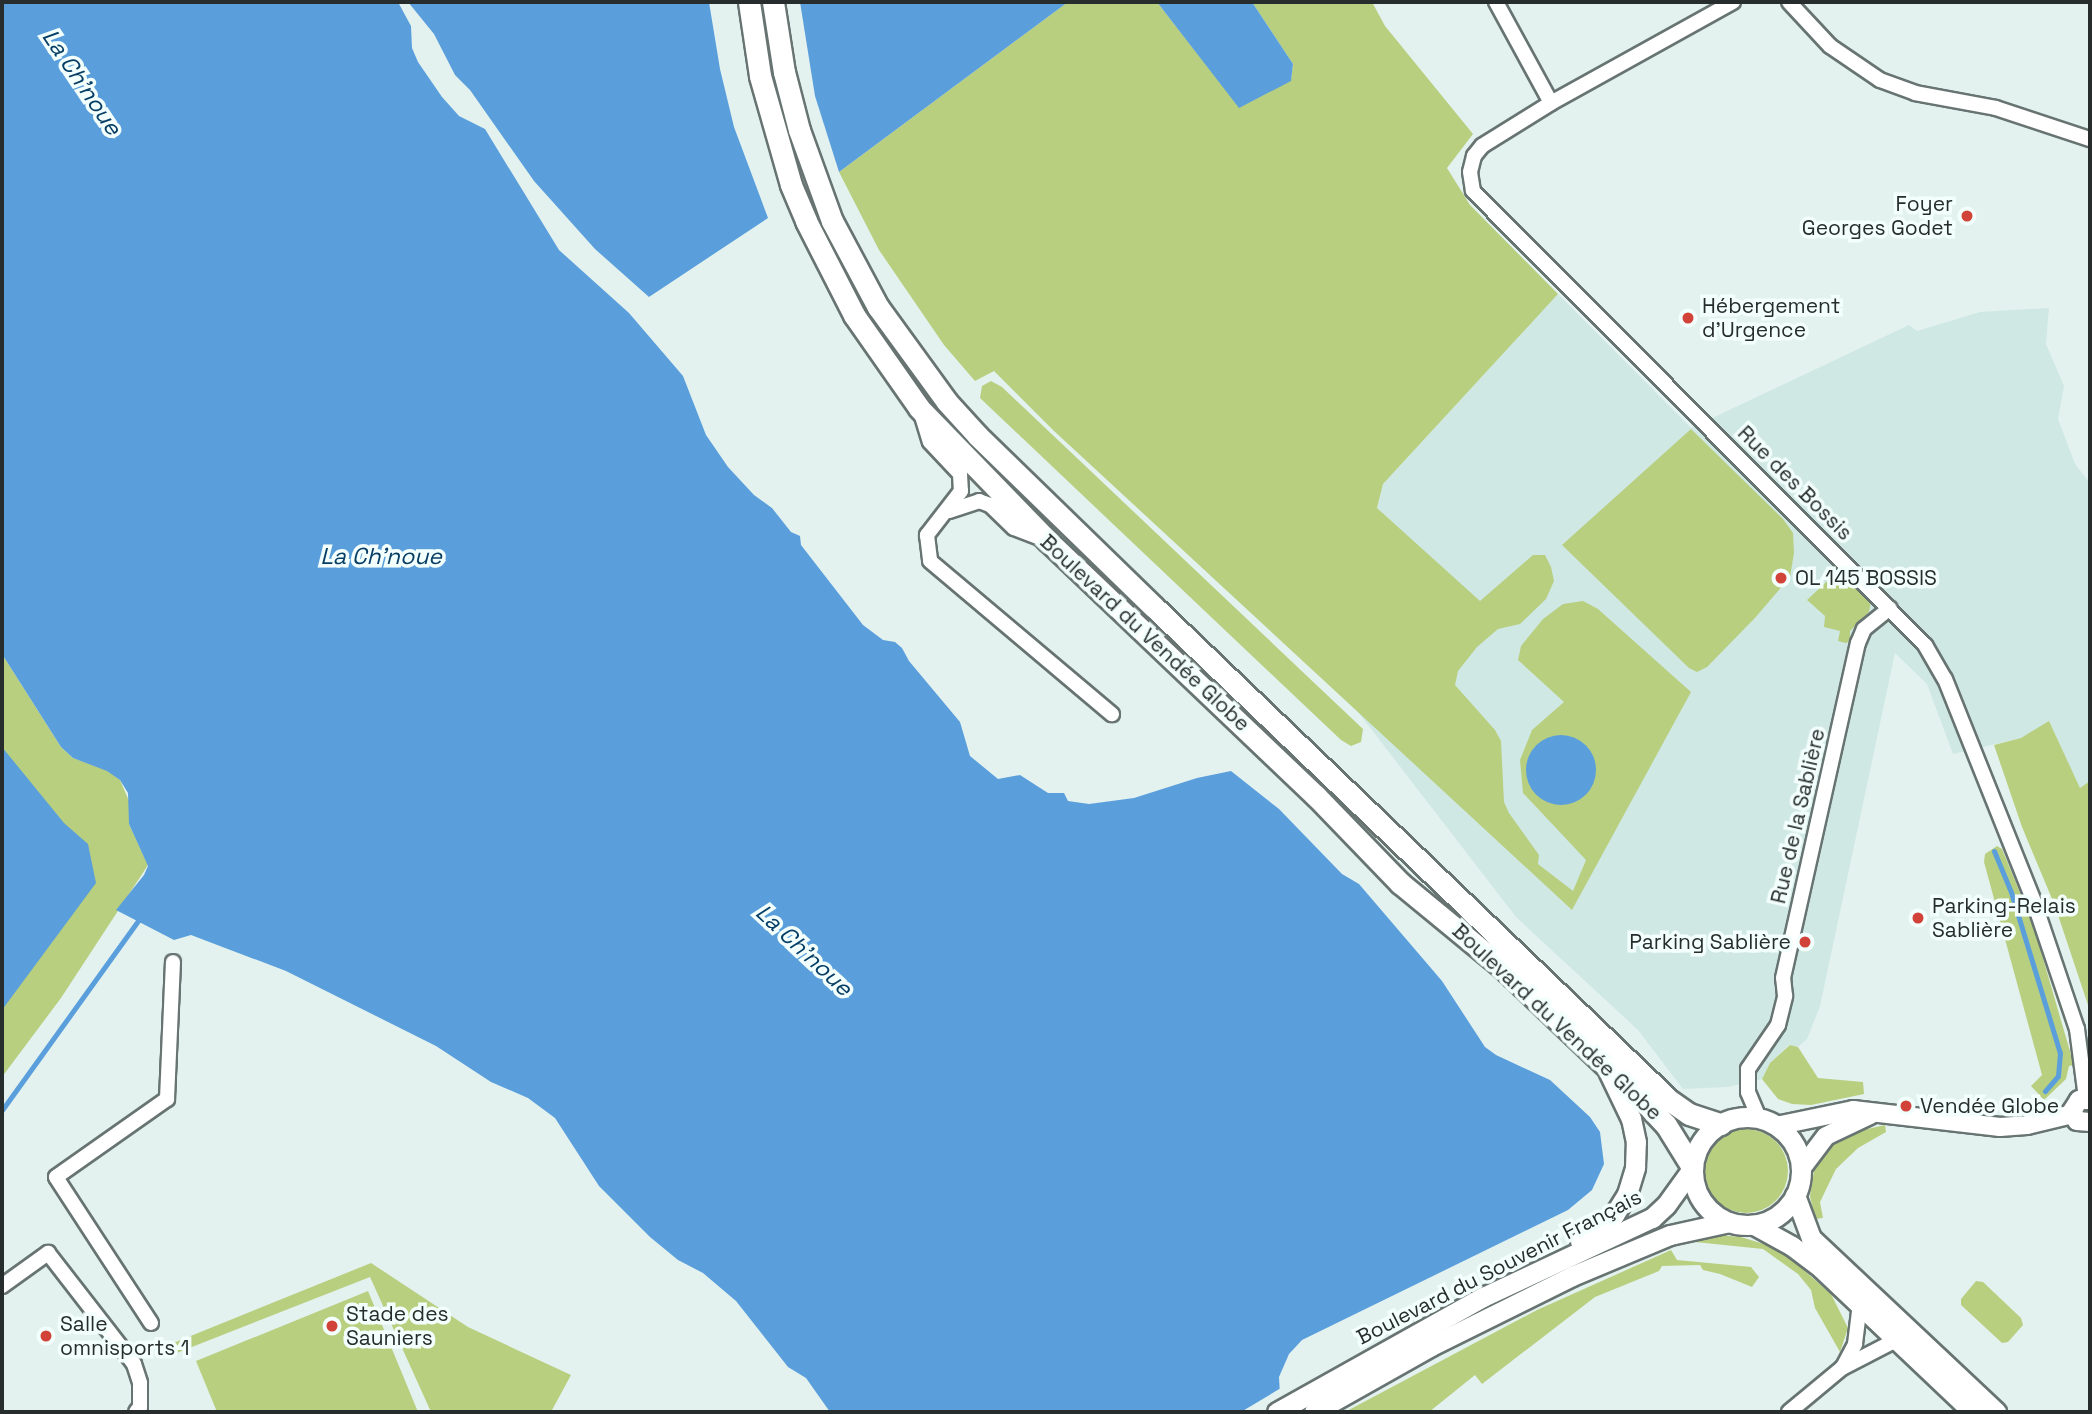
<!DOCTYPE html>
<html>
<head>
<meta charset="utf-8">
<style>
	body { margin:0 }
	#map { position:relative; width:2092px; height:1414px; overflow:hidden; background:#e3f2ef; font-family:"Space Grotesk",sans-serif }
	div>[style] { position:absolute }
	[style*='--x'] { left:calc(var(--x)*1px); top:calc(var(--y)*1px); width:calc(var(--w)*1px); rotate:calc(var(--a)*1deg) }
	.built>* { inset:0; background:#d0e8e3 }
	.green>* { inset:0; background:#b8cf80 }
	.round { border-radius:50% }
	.water>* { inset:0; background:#5a9fdc }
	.pier>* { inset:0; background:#e3f2ef }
	.stream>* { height:5px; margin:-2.5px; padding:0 2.5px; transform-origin:2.5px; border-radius:2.5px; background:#5a9fdc }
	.roads { filter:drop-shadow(2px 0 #677472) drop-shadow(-2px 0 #677472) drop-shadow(0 2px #677472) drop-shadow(0 -2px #677472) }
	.minor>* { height:14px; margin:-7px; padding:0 7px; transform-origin:7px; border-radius:7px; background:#fff }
	.tertiary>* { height:18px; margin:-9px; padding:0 9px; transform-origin:9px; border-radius:9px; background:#fff }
	.secondary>* { height:19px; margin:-9.5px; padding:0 9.5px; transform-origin:9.5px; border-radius:9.5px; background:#fff }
	.secondary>.ring { margin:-9.5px; padding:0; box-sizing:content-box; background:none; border:19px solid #fff; border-radius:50% }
	.primary>* { height:21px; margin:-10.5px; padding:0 10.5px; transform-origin:10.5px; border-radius:10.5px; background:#fff }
	.dots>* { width:19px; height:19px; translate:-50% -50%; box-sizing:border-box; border:4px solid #f3fffc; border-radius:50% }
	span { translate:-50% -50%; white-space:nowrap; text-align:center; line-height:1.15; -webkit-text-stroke:7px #f3fffc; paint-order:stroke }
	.poi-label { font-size:21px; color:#272d2c }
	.right { translate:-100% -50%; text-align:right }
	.left { translate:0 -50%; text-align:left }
	.street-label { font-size:21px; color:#272d2c }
	.water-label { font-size:23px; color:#073e65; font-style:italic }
	.frame { position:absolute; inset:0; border:4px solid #272d2c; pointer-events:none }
</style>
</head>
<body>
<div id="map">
	<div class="built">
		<div style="clip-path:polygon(1558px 294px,1691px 428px,1909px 325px,1917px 331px,1980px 312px,2049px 308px,2046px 344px,2064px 386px,2058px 419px,2075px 464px,2090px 483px,2090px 781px,2080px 788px,2049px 722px,2021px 738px,1953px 754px,1927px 684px,1895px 653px,1820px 1006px,1807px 1039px,1798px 1047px,1789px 1045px,1770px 1063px,1762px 1079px,1728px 1087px,1683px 1089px,1638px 1030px,1516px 917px,1358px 712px,1479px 601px,1377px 508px,1383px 484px)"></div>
	</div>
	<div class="green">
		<div style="clip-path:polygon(1068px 2px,1157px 2px,1239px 107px,1291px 80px,1293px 64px,1252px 2px,1372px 2px,1385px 26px,1473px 134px,1447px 168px,1470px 205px,1558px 294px,1383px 484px,1377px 508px,1480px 601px,1533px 555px,1545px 555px,1551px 567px,1554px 581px,1546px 599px,1520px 624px,1498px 629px,1477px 647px,1458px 671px,1455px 685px,1495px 730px,1501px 741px,1504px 802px,1509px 813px,1539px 855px,1538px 864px,1573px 891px,1586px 860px,1523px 793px,1520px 760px,1532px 730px,1564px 702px,1518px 660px,1521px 646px,1543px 619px,1563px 604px,1583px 601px,1598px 609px,1691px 692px,1572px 910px,1053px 430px,994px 371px,975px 381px,944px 345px,879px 250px,839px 172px)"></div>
		<div style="clip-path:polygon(991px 381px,1002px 387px,1363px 729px,1361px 742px,1351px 746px,1341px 740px,980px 398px,982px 386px)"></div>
		<div style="clip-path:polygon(1691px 429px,1783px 519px,1793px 533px,1794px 553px,1790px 577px,1754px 619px,1707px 667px,1697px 672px,1689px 668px,1562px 545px)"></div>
		<div style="clip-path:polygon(1839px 570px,1871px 601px,1869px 612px,1850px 631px,1850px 641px,1846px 643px,1838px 641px,1840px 631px,1824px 627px,1825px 616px,1807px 600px)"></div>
		<div style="clip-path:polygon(2px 654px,61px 747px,73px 758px,107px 770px,120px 780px,129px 801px,129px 824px,148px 865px,61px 998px,2px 1077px)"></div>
		<div style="clip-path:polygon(2049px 721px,2080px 788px,2090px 781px,2090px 1011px,2055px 906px,2022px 827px,1994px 745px,2021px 738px)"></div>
		<div style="clip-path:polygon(1997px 846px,2002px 849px,2033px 924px,2074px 1065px,2069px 1066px,2066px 1079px,2044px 1100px,2031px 1086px,2042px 1075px,1984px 862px,1985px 854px)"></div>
		<div style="clip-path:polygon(1790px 1045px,1798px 1047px,1818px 1078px,1863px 1082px,1864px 1094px,1811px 1105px,1792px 1104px,1778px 1099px,1762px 1079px,1770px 1063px)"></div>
		<div style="clip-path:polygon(1885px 1125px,1886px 1132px,1858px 1148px,1836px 1169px,1820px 1202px,1823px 1218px,1815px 1219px,1810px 1196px,1815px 1164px,1832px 1141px,1850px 1133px)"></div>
		<div class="round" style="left:1704px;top:1129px;width:84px;height:84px"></div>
		<div style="clip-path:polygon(1717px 1235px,1741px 1237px,1767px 1245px,1789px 1257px,1831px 1294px,1848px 1328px,1840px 1352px,1815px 1308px,1811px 1290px,1798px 1274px,1763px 1249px,1695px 1242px,1694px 1239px)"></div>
		<div style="clip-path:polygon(1671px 1250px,1677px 1260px,1751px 1267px,1759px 1277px,1752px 1287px,1720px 1274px,1703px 1270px,1700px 1265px,1662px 1266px,1659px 1271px,1595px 1297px,1482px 1384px,1475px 1375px,1429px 1412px,1345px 1412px,1537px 1310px)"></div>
		<div style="clip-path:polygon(371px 1263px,468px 1327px,571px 1375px,551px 1412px,431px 1412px,370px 1277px,164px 1358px,161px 1348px)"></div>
		<div style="clip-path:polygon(1976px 1281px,1983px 1282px,2021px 1318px,2023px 1325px,2008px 1342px,2002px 1343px,1961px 1305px,1961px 1299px)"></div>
		<div style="clip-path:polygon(368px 1291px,418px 1412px,217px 1412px,196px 1361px)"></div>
	</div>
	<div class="water">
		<div style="clip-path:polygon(2px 2px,398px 2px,411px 26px,412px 48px,418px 62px,442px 97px,459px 116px,485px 129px,559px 250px,629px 313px,683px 376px,706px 435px,728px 467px,754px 495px,772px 508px,791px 532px,800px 536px,801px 545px,863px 625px,883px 640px,895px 642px,902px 648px,909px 661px,960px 722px,970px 756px,998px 779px,1020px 775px,1048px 793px,1064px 793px,1068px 801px,1089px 804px,1134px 798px,1197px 778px,1231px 771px,1279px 809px,1342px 874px,1359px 884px,1442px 981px,1485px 1047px,1496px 1055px,1550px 1080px,1590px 1117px,1600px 1132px,1604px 1164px,1592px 1190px,1568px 1210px,1302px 1340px,1289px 1354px,1279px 1377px,1280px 1395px,1288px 1412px,830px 1412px,806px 1378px,788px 1367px,736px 1301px,703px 1273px,678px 1260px,650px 1237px,599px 1186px,555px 1118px,528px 1098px,491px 1082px,436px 1046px,286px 971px,191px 935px,174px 940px,116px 910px,144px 875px,148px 866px,129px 824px,128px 793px,120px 780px,107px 771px,73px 758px,61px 747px,2px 654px)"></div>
		<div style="clip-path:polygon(408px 2px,709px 2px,720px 69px,734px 127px,768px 218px,649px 297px,595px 249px,534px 181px,470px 90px,455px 75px,434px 34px)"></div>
		<div style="clip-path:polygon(800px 2px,1068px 2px,839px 172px,815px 96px)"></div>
		<div style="clip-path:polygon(1157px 2px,1252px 2px,1293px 64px,1291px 81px,1239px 108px)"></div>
		<div class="round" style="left:1526px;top:735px;width:70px;height:70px"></div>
		<div style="clip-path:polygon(2px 747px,64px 823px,88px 844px,96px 883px,2px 1010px)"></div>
	</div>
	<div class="pier">
		<div style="clip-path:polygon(1281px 1388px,1291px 1412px,1241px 1412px)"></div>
	</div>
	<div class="stream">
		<div style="--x:1994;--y:851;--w:44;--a:67.5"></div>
		<div style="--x:2011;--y:892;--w:168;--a:73.1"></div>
		<div style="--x:2060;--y:1053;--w:23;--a:95"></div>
		<div style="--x:2058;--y:1076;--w:20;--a:131"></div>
		<div style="--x:2;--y:1110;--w:233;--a:-54.3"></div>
	</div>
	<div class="roads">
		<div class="minor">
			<div style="--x:1496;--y:2;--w:115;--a:61.4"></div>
			<div style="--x:1733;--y:2;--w:208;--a:151"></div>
			<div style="--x:1551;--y:103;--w:81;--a:148.1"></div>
			<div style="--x:1482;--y:146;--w:13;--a:129"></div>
			<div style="--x:1474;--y:156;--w:16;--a:104"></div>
			<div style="--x:1470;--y:172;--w:19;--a:81"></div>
			<div style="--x:1473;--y:191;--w:641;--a:45.13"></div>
			<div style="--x:1925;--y:645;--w:39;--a:60"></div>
			<div style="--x:1945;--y:679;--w:240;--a:68.2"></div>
			<div style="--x:2034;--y:902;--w:134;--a:71.3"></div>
			<div style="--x:2077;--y:1029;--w:70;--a:82.6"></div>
			<div style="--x:1789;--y:2;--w:60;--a:47"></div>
			<div style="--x:1830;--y:46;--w:60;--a:34.2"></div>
			<div style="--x:1880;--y:80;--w:37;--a:20"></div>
			<div style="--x:1915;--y:93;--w:82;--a:10.5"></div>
			<div style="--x:1996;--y:108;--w:99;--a:18.3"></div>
			<div style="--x:921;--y:413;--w:30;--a:73"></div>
			<div style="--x:930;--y:442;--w:44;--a:46.8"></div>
			<div style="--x:960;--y:474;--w:17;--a:87"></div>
			<div style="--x:961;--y:491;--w:56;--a:127.7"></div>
			<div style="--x:927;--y:535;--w:26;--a:83"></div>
			<div style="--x:930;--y:561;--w:238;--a:40.1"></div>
			<div style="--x:949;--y:511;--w:32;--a:-18"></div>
			<div style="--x:979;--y:501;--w:12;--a:20"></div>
			<div style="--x:990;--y:505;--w:33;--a:44"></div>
			<div style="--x:1014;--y:528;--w:30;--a:21"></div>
			<div style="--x:1759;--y:1118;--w:28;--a:-113"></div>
			<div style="--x:1748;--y:1092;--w:23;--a:-90"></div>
			<div style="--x:1748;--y:1069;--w:53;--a:-55.7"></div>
			<div style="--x:1778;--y:1025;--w:30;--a:-76"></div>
			<div style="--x:1785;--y:996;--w:18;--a:-96"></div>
			<div style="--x:1783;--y:978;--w:343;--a:-77.4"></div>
			<div style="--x:1858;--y:643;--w:15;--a:-67"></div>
			<div style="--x:1864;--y:629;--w:33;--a:-39"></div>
			<div style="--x:2;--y:1286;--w:57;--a:-35.7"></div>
			<div style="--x:48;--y:1253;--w:140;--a:52.2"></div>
			<div style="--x:134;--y:1364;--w:20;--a:72"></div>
			<div style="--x:140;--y:1383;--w:24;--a:90"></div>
			<div style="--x:140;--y:1407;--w:6;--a:129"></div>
			<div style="--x:151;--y:1323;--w:174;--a:-123.1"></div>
			<div style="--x:56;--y:1177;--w:136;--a:-35.1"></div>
			<div style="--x:167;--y:1099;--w:137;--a:-87.5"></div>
			<div style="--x:1843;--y:1367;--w:26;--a:-62"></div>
			<div style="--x:1855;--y:1344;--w:39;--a:-83"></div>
			<div style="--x:1789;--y:1412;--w:69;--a:-39.7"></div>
			<div style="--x:1842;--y:1368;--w:61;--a:-27.4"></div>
		</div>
		<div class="tertiary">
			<div style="--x:2090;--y:1100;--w:11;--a:180"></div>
			<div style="--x:2079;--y:1100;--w:13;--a:122"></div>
			<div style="--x:2072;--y:1111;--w:11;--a:63"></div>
			<div style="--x:2077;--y:1121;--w:13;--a:4"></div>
			<div style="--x:1776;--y:1126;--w:79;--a:-11.7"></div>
			<div style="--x:1853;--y:1110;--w:148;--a:6.6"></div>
			<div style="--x:2000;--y:1127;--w:27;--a:-4"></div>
			<div style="--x:2027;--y:1125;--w:47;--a:-13.4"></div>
			<div style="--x:1801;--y:1169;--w:41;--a:-52.9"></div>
			<div style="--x:1826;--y:1136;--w:49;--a:-25.5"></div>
		</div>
		<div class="secondary">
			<div class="ring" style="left:1693px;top:1117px;width:89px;height:89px"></div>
			<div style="--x:1795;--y:1195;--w:46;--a:69.6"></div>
			<div style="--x:1811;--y:1238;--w:254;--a:43.2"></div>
			<div style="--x:1754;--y:1225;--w:43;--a:28.9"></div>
			<div style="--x:1792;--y:1246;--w:36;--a:37"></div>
			<div style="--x:1821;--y:1268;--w:209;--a:43.5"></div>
			<div style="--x:1580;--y:1241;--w:43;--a:-37.4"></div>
			<div style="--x:1614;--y:1215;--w:25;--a:-58"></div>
			<div style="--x:1627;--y:1194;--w:28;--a:-73"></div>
			<div style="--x:1635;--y:1167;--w:25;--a:-88"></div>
			<div style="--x:1636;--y:1142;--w:24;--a:-102"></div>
			<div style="--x:1631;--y:1119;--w:53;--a:-115.6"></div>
			<div style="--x:1277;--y:1412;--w:236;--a:-29.2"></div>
			<div style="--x:1483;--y:1297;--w:187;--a:-25.1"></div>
			<div style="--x:1652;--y:1218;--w:19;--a:-43"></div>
			<div style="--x:1666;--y:1205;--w:44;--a:-54.2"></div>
			<div style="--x:1314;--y:1412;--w:134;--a:-29.4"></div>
			<div style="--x:1431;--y:1346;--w:157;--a:-26.4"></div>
			<div style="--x:1572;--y:1276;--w:106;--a:-22.7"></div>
			<div style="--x:1670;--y:1235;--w:60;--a:-12.4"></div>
		</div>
		<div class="primary">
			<div style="--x:749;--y:2;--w:75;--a:81.5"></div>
			<div style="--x:760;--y:76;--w:113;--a:74.1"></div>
			<div style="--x:791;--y:185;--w:39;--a:67"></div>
			<div style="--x:806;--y:221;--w:106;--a:62.9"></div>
			<div style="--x:854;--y:315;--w:113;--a:55"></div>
			<div style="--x:919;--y:408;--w:185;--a:45.9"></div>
			<div style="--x:1048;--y:541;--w:370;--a:43.6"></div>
			<div style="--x:1316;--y:796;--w:121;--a:46"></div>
			<div style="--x:1400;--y:883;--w:131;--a:39.4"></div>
			<div style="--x:1501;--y:966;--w:207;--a:43.6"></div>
			<div style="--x:1651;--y:1109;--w:22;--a:47"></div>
			<div style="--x:1666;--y:1125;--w:49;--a:58.2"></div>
			<div style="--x:773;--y:2;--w:71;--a:81.1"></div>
			<div style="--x:784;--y:72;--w:60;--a:75.5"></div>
			<div style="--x:799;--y:130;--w:97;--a:70.1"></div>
			<div style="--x:832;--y:221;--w:98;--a:61.9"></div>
			<div style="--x:878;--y:307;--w:117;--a:54"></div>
			<div style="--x:947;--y:402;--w:46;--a:47.6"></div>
			<div style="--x:978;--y:436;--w:245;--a:44.2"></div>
			<div style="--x:1154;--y:607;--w:713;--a:43.75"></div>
			<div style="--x:1669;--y:1100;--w:24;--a:35"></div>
			<div style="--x:1689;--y:1114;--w:33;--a:18"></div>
		</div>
	</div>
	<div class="dots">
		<div style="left:1967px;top:216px;background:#d14339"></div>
		<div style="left:1688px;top:318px;background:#d14339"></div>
		<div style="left:1781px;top:578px;background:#d14339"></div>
		<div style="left:1918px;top:918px;background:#d14339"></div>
		<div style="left:1805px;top:942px;background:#d14339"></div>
		<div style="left:1906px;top:1106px;background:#d14339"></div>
		<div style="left:332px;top:1326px;background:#d14339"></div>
		<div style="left:46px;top:1336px;background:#d14339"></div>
	</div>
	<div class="poi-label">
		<span class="right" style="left:1953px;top:216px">Foyer<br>Georges Godet</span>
		<span class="left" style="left:1702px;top:318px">Hébergement<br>d'Urgence</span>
		<span class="left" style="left:1795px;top:578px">OL 145 BOSSIS</span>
		<span class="left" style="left:1932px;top:918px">Parking-Relais<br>Sablière</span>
		<span class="right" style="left:1791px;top:942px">Parking Sablière</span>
		<span class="left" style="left:1920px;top:1106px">Vendée Globe</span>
		<span class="left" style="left:346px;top:1326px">Stade des<br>Sauniers</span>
		<span class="left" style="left:60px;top:1336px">Salle<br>omnisports 1</span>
	</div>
	<div class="street-label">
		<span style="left:1795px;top:483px;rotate:45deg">Rue des Bossis</span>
		<span style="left:1145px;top:633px;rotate:43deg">Boulevard du Vendée Globe</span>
		<span style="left:1798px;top:816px;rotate:-77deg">Rue de la Sablière</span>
		<span style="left:1557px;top:1022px;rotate:43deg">Boulevard du Vendée Globe</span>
		<span style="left:1499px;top:1267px;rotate:-27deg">Boulevard du Souvenir Français</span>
	</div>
	<div class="water-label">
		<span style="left:82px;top:82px;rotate:56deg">La Ch'noue</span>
		<span style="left:381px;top:556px">La Ch'noue</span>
		<span style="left:804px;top:950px;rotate:43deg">La Ch'noue</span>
	</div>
	<div class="frame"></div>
</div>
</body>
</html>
